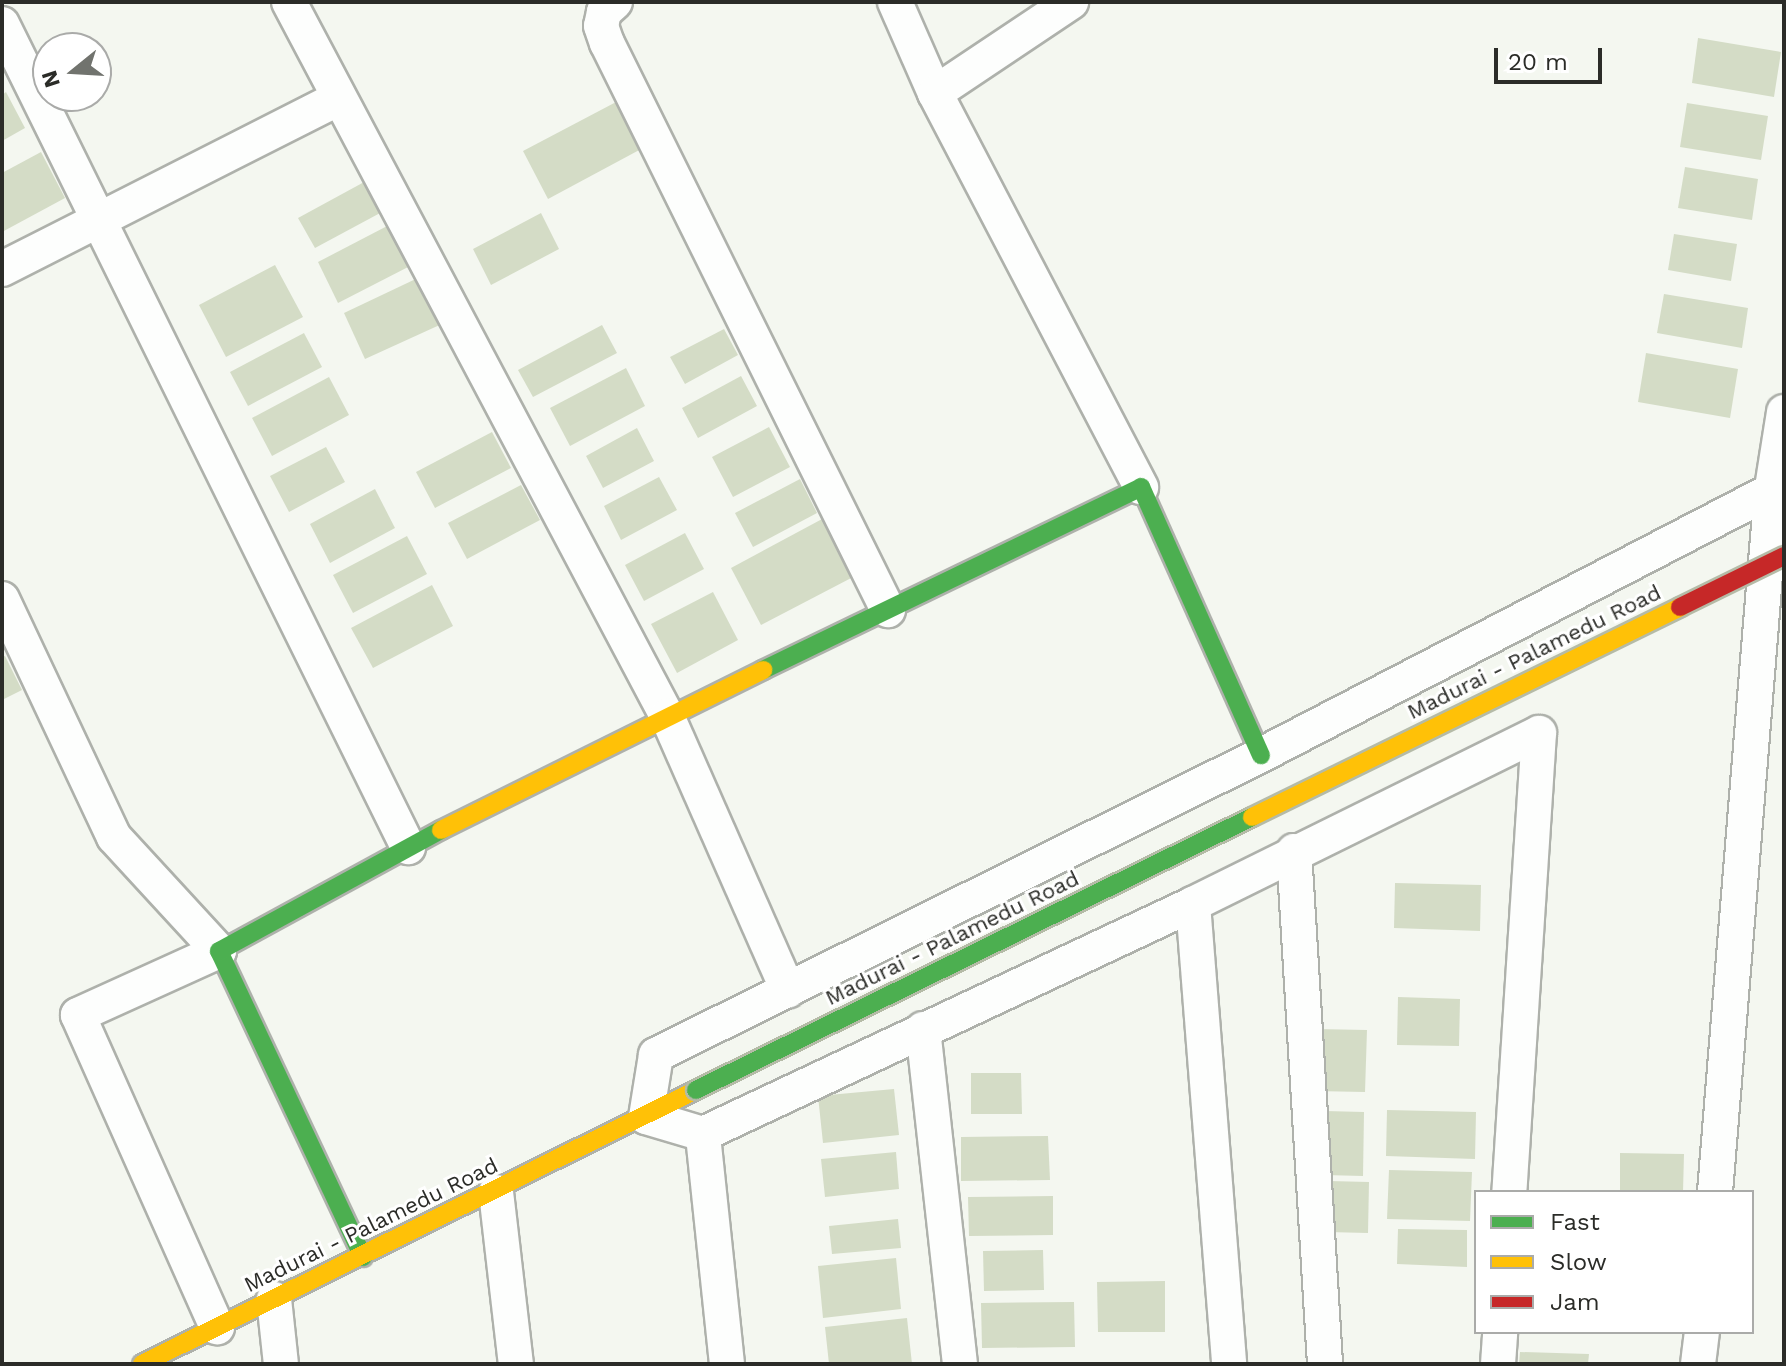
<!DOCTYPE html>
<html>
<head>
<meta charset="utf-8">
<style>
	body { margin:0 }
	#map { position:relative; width:1786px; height:1366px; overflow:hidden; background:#f4f7f0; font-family:"Work Sans",sans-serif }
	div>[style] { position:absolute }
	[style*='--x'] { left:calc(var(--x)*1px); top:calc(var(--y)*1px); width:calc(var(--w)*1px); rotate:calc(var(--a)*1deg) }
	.building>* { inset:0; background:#d4dcc6 }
	.roads { filter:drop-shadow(2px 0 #aeb1ab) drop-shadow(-2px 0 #aeb1ab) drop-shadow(0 2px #aeb1ab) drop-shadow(0 -2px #aeb1ab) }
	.street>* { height:34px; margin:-17px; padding:0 17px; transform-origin:17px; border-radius:17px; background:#fdfefd }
	.fast>* { height:18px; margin:-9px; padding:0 9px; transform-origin:9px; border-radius:9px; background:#4caf50 }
	.slow>* { height:18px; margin:-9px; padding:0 9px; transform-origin:9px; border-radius:9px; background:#ffc107 }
	.bridges { filter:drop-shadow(2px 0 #b5bba7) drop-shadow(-2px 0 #b5bba7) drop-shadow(0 2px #b5bba7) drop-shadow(0 -2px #b5bba7) }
	.fast-bridge>* { height:18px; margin:-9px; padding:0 9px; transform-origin:9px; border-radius:9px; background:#4caf50 }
	.slow-bridge>* { height:18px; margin:-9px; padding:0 9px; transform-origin:9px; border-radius:9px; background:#ffc107 }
	.jam-bridge>* { height:18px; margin:-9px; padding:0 9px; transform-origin:9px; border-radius:9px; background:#c62828 }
	span { translate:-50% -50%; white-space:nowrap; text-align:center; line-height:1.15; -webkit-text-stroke:6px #fff; paint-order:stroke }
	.street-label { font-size:22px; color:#2b2c28 }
	.frame { position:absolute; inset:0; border:4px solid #2b2c28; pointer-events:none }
	.legend { position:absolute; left:1474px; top:1190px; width:280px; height:144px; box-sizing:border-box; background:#fff; border:2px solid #aaaba9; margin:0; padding:10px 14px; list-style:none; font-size:24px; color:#2b2c28 }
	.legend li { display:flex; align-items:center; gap:16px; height:40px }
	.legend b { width:40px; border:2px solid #aaaba9 }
	.north { position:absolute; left:32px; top:32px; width:80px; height:80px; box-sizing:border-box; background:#fff; border:2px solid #aaaba9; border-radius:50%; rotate:252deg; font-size:22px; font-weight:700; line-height:32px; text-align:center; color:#2b2c28 }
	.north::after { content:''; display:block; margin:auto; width:28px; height:36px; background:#71736e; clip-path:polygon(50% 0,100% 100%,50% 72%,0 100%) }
	.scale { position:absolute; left:1494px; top:48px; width:108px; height:36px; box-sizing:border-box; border:4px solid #2b2c28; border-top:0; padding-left:10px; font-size:24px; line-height:28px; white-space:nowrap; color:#2b2c28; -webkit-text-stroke:6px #fff; paint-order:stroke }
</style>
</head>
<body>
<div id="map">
	<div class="building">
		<div style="clip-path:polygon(1698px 38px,1781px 52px,1774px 97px,1692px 83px)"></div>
		<div style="clip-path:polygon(6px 92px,25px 128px,2px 141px,2px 95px)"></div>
		<div style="clip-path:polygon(618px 101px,643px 148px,548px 199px,523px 151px)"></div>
		<div style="clip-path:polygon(1687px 103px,1768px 116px,1761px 160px,1680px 147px)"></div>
		<div style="clip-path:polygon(41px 152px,65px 198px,2px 232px,2px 173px)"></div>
		<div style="clip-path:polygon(1685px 167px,1758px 179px,1752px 220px,1678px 208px)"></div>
		<div style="clip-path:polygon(366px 181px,382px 212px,315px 248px,298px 218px)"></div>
		<div style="clip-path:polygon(541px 213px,559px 249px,491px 285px,473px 249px)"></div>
		<div style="clip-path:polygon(391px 224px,412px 265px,338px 303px,318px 262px)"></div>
		<div style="clip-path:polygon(1674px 234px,1737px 244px,1731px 281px,1668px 270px)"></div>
		<div style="clip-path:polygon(275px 265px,303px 317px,226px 357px,199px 305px)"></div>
		<div style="clip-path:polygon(422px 276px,444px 323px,365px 359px,344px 313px)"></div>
		<div style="clip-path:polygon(1664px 294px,1748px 308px,1742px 348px,1657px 333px)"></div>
		<div style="clip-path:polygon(602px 325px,617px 353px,533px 397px,518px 370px)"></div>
		<div style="clip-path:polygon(724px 329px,738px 355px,685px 384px,670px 357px)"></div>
		<div style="clip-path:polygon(304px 333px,322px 367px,248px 406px,230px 372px)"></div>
		<div style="clip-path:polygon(1646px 353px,1738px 369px,1730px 418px,1638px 402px)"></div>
		<div style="clip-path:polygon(626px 368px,645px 406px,570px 446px,550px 408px)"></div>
		<div style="clip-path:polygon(741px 376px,757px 406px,698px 438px,682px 408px)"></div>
		<div style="clip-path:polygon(329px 377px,349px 415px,272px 456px,252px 418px)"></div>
		<div style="clip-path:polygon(769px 427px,790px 467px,733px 497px,712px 457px)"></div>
		<div style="clip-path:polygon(637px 428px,654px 461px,603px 488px,586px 456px)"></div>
		<div style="clip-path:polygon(492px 432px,511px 468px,435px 508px,416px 472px)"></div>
		<div style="clip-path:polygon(326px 447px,345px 482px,289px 512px,270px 476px)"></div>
		<div style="clip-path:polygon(659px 477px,677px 510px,621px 540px,604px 506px)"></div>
		<div style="clip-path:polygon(800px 479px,817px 513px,753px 547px,735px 513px)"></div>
		<div style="clip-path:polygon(521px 485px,540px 520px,467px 559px,448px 523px)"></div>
		<div style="clip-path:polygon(375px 489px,395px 528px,330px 563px,310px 524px)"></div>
		<div style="clip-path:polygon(824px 518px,855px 576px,761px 625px,731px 568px)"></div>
		<div style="clip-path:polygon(685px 533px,704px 569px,644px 601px,625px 565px)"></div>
		<div style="clip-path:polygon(407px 536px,427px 574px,353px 613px,333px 575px)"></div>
		<div style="clip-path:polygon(432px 585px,453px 626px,373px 668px,351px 628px)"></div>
		<div style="clip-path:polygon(713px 592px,738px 640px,677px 673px,651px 624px)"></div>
		<div style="clip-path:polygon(5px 656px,22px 690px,2px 700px,2px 657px)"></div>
		<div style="clip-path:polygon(1395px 883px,1481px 885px,1480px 931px,1394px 928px)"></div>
		<div style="clip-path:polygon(1398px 997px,1460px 999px,1459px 1046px,1397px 1045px)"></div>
		<div style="clip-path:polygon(1315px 1029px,1367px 1030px,1365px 1092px,1314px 1091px)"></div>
		<div style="clip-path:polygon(971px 1073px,1021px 1073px,1022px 1114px,971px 1114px)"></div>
		<div style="clip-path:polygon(894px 1089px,899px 1135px,823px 1143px,818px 1096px)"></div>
		<div style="clip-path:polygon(1387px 1110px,1476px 1112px,1475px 1159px,1386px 1156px)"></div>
		<div style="clip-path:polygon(1325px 1111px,1364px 1112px,1363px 1176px,1324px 1175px)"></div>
		<div style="clip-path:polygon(1048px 1136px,1050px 1180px,961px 1181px,961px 1137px)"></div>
		<div style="clip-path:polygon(896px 1152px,899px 1189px,825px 1197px,821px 1159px)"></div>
		<div style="clip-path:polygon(1620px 1153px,1684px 1154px,1683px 1192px,1620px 1192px)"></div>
		<div style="clip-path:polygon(1389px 1170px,1472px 1172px,1470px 1221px,1387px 1219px)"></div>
		<div style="clip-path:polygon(1329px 1181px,1369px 1182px,1368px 1233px,1327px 1232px)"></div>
		<div style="clip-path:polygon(1053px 1196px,1053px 1235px,969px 1236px,968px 1197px)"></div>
		<div style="clip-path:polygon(898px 1219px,901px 1248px,832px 1254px,829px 1226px)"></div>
		<div style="clip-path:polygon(1398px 1229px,1467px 1230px,1467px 1267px,1397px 1264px)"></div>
		<div style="clip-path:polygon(1043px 1250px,1044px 1290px,984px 1291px,983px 1251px)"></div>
		<div style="clip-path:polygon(896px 1258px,901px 1309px,823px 1318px,818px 1266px)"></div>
		<div style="clip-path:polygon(1165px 1281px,1165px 1332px,1098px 1332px,1097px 1282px)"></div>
		<div style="clip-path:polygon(1074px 1302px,1075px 1347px,982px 1348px,981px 1303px)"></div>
		<div style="clip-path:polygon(907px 1318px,912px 1364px,829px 1364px,825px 1327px)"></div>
		<div style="clip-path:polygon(1520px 1352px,1589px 1354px,1588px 1364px,1519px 1364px)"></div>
	</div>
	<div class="roads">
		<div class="street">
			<div style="--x:289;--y:2;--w:808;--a:62.1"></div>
			<div style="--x:667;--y:716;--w:300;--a:66.2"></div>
			<div style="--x:615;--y:2;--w:15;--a:138"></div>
			<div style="--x:604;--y:12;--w:14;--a:102"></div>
			<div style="--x:601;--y:26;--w:18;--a:71"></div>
			<div style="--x:607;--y:43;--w:633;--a:63.64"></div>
			<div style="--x:895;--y:2;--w:99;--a:66.3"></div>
			<div style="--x:935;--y:93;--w:445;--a:62.4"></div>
			<div style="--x:2;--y:24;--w:918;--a:63.74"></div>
			<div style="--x:935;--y:93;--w:164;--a:-33.8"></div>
			<div style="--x:2;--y:269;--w:378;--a:-26.9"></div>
			<div style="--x:2;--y:599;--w:263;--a:64.8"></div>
			<div style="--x:114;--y:837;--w:155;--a:47.4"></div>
			<div style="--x:219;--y:951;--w:155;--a:155.6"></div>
			<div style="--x:78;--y:1015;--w:342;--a:66"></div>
			<div style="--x:1294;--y:851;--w:514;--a:86.54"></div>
			<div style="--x:1193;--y:904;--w:461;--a:85.5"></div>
			<div style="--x:923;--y:1029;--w:337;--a:83.7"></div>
			<div style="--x:703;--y:1134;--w:541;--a:-25.14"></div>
			<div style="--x:1193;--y:904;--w:386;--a:-26.3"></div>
			<div style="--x:1539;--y:733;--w:460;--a:93.7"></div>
			<div style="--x:496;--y:1192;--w:173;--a:83.4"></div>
			<div style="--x:1715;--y:1192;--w:706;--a:-85.37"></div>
			<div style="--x:1772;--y:488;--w:77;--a:-81"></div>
			<div style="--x:274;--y:1299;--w:65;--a:83.9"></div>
			<div style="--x:727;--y:1364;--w:231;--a:-96"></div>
			<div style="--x:703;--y:1134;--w:59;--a:-163.4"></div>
			<div style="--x:646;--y:1117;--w:63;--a:-80.8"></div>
			<div style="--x:656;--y:1055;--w:675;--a:-26.38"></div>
			<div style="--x:1261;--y:755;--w:589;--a:-27.39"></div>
			<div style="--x:1498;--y:1364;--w:32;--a:-86"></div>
			<div style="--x:1698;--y:1364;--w:32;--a:-83"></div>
		</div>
		<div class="fast">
			<div style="--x:763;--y:670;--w:420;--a:-25.8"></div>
			<div style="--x:1141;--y:487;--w:294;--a:65.9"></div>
			<div style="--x:363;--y:1257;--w:338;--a:-115.2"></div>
			<div style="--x:219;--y:951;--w:253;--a:-28.6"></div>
		</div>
		<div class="slow">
			<div style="--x:441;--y:830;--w:360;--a:-26.4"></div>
			<div style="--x:142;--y:1364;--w:618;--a:-26.32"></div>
		</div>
	</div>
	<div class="bridges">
		<div class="fast-bridge">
			<div style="--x:696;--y:1090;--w:619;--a:-26.15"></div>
		</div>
		<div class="slow-bridge">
			<div style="--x:1252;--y:817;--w:477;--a:-26.1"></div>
		</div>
		<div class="jam-bridge">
			<div style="--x:1680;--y:607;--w:116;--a:-26.1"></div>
		</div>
	</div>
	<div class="street-label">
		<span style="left:1534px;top:652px;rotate:-26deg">Madurai - Palamedu Road</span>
		<span style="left:952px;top:938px;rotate:-26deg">Madurai - Palamedu Road</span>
		<span style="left:371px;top:1225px;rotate:-26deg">Madurai - Palamedu Road</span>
	</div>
	<div class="frame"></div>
	<ul class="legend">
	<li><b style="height:10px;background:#4caf50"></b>Fast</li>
	<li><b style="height:10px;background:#ffc107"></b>Slow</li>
	<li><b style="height:10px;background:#c62828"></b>Jam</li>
	</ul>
	<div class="north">N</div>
	<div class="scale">20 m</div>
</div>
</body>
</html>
